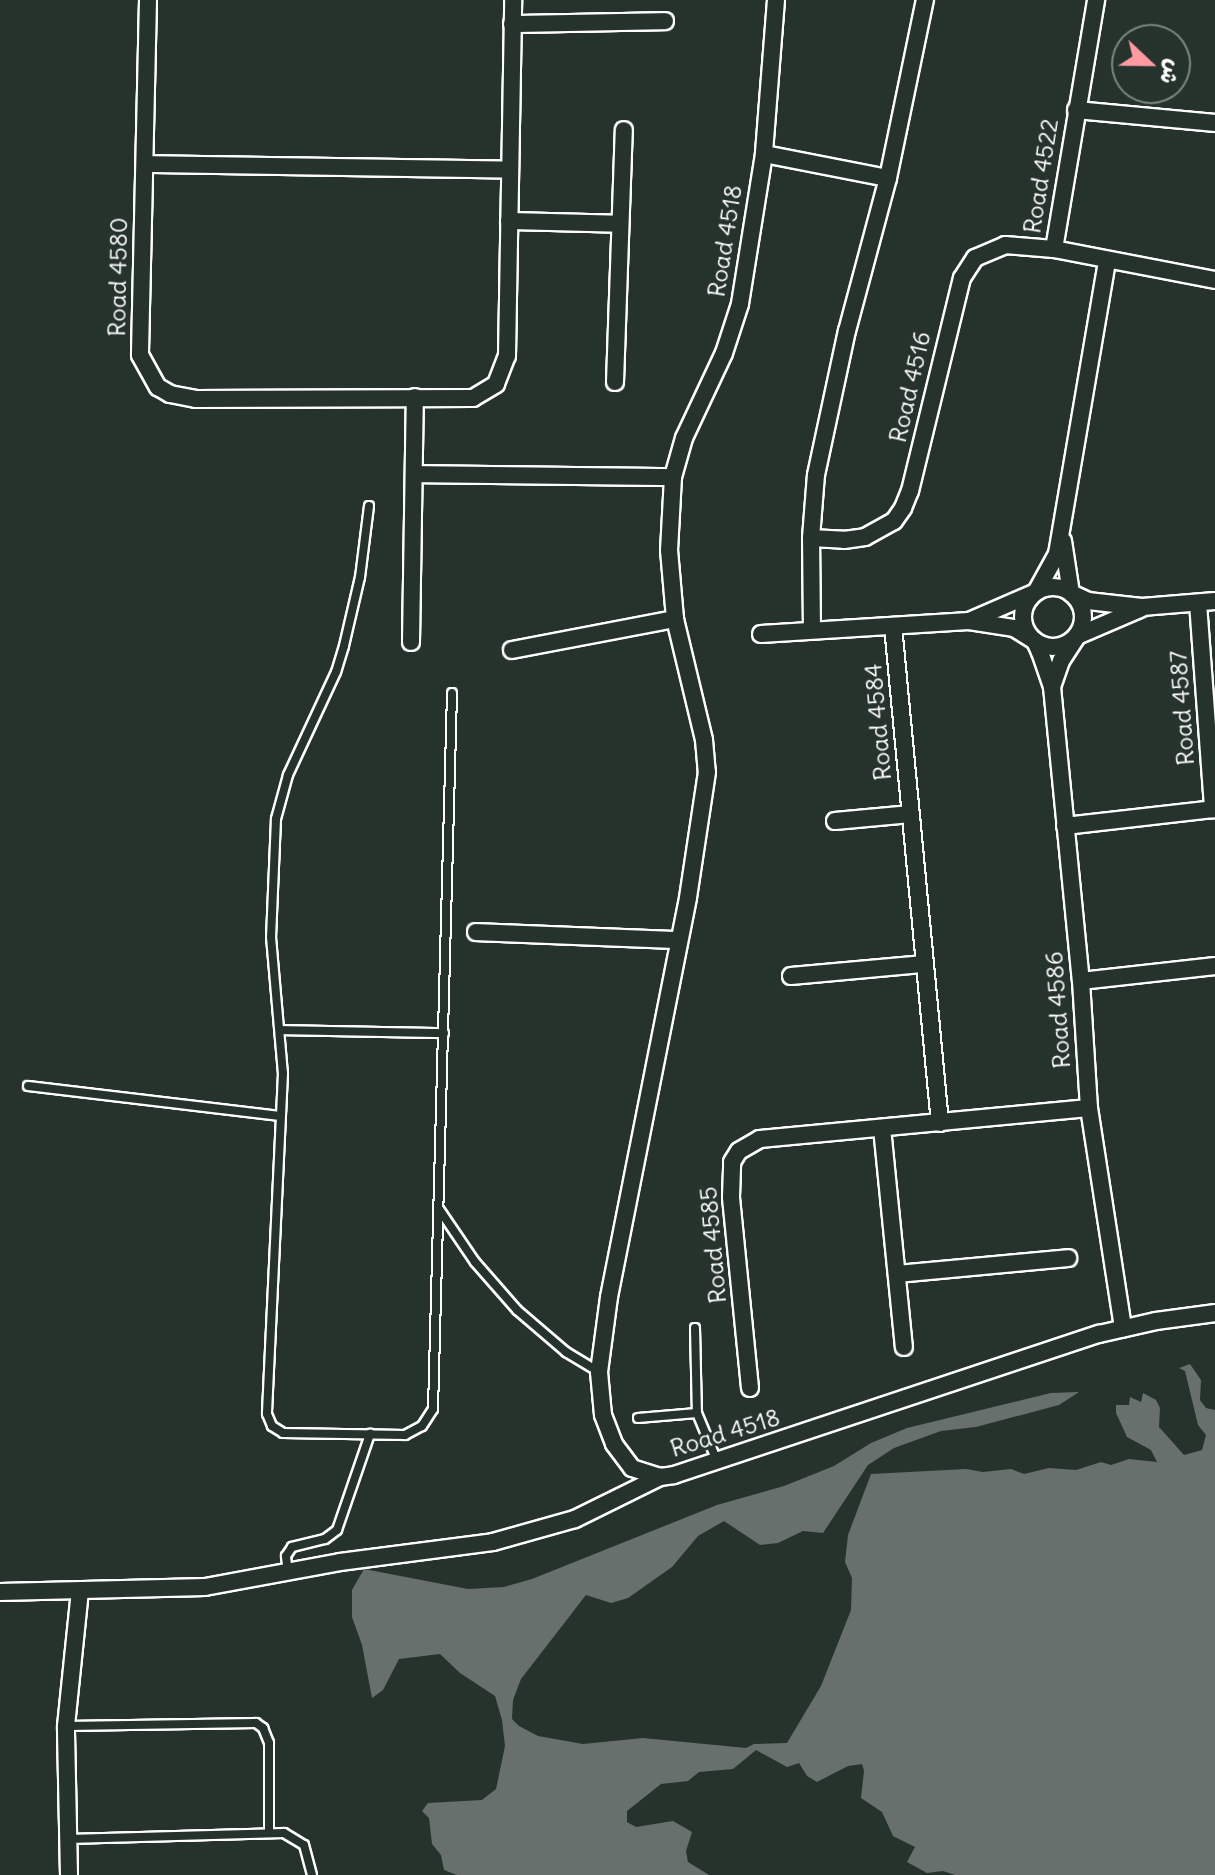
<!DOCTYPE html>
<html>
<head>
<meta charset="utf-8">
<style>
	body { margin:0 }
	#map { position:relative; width:1215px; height:1875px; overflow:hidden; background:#26332d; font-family:Delius,"Playpen Sans Arabic",sans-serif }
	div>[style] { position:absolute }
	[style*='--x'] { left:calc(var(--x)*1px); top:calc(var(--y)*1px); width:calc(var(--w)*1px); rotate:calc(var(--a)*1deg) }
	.water>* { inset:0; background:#67706c }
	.roads { filter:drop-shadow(2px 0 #fff) drop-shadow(-2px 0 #fff) drop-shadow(0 2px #fff) drop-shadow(0 -2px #fff) }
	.service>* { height:8px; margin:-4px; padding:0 4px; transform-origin:4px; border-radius:4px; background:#26332d }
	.minor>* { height:16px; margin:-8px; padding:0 8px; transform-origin:8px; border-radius:8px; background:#26332d }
	.minor>.ring { margin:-8px; padding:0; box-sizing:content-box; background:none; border:16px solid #26332d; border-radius:50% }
	span { translate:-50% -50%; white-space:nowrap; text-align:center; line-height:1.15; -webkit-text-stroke:6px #26332d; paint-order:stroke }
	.street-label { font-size:24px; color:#fff }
	.north { position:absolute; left:1111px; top:24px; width:80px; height:80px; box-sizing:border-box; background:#26332d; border:2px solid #7d8581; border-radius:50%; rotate:112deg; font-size:22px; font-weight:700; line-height:32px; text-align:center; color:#fff }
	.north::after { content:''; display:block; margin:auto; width:28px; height:36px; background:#ff9aa2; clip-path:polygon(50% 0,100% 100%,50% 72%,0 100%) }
</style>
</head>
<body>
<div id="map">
	<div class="water">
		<div style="clip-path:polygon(1190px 1364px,1201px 1380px,1200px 1400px,1206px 1408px,1215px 1410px,1215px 1875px,955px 1875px,943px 1871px,927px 1873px,907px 1862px,915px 1847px,893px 1836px,882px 1812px,861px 1798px,864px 1771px,862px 1764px,848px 1766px,817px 1782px,807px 1776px,799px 1763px,787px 1767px,756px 1750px,733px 1769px,699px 1772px,688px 1781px,661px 1784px,627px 1811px,627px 1822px,636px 1827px,673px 1821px,692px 1832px,686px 1851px,688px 1862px,709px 1875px,457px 1875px,444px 1870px,441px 1855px,432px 1844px,429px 1818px,422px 1811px,428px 1803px,482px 1800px,496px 1789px,505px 1746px,502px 1720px,495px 1696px,460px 1673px,440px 1654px,399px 1659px,383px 1690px,372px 1698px,362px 1645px,352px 1617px,352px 1590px,364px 1569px,468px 1589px,504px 1587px,532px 1579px,717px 1505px,784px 1486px,834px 1466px,871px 1443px,907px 1428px,1051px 1393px,1079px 1392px,1059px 1405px,976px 1427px,941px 1431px,894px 1448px,868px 1465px,823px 1533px,803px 1531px,778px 1543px,760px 1545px,724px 1521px,698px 1536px,672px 1567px,628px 1598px,611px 1603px,586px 1595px,521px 1679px,513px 1700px,512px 1719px,519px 1726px,538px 1736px,583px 1744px,643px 1738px,746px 1748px,754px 1744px,787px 1743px,821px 1686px,851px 1610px,852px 1578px,845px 1562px,848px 1535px,871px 1474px,966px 1469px,983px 1472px,1011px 1469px,1024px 1474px,1049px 1468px,1076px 1470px,1101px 1462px,1111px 1465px,1129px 1459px,1157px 1462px,1151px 1450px,1127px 1437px,1116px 1413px,1116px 1405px,1129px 1405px,1130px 1397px,1141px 1402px,1143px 1393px,1156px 1400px,1160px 1408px,1159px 1427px,1184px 1455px,1202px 1450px,1206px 1435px,1198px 1425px,1185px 1371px,1179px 1368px)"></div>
	</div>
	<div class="roads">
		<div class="service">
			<div style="--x:369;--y:506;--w:72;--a:97.2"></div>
			<div style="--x:360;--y:577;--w:71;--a:103.1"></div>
			<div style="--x:344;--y:646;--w:27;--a:107"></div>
			<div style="--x:336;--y:672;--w:114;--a:115"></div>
			<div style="--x:288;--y:775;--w:46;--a:105.3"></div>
			<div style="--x:276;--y:819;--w:118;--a:92.4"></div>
			<div style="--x:271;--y:937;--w:137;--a:85"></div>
			<div style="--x:283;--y:1073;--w:341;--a:92.7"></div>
			<div style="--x:267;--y:1414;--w:13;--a:67"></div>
			<div style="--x:272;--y:1426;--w:13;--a:32"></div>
			<div style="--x:283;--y:1433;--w:122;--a:0.9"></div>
			<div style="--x:405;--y:1435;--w:19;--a:-28"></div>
			<div style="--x:422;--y:1426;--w:20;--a:-57"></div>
			<div style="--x:433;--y:1409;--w:716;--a:-88.48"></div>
			<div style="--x:281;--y:1030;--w:163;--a:1.1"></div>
			<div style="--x:28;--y:1086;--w:254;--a:6.8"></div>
			<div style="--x:439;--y:1209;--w:64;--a:55.8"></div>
			<div style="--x:475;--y:1262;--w:64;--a:48.8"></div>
			<div style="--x:517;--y:1310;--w:65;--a:40.6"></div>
			<div style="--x:566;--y:1352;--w:39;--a:31"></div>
			<div style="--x:695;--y:1328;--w:85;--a:88.7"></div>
			<div style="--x:697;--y:1413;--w:52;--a:67.4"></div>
			<div style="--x:638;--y:1418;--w:59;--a:-4.8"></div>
			<div style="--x:288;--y:1573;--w:17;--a:-97"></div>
			<div style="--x:286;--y:1556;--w:11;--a:-56"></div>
			<div style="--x:292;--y:1547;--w:34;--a:-14"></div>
			<div style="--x:325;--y:1539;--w:15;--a:-37"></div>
			<div style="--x:337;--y:1530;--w:102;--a:-71"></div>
			<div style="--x:67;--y:1726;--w:189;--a:-0.9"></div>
			<div style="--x:256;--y:1723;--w:9;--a:36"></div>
			<div style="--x:263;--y:1728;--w:16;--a:68"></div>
			<div style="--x:269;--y:1743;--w:90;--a:90"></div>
			<div style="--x:68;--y:1839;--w:216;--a:-1.6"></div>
			<div style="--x:284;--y:1833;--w:23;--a:31"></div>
			<div style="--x:304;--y:1845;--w:31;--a:75"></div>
		</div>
		<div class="minor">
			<div style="--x:148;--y:0;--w:355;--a:91.3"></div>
			<div style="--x:140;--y:355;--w:37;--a:61"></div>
			<div style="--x:158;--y:387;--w:14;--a:30"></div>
			<div style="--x:170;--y:394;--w:26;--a:11"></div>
			<div style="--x:196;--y:399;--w:277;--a:-0.2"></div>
			<div style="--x:473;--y:398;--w:27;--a:-31"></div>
			<div style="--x:496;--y:384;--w:30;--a:-69"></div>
			<div style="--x:507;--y:356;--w:356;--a:-89"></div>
			<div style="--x:776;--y:0;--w:154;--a:94.5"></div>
			<div style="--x:764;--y:154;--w:152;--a:99.1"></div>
			<div style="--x:740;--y:304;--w:52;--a:108.1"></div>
			<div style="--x:724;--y:353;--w:94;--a:115.2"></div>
			<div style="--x:684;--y:438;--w:41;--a:105.8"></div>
			<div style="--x:673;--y:477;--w:73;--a:93.1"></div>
			<div style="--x:669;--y:550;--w:69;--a:85"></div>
			<div style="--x:675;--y:619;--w:124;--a:76.5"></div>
			<div style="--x:704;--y:740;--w:32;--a:85"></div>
			<div style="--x:707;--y:772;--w:127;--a:98.6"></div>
			<div style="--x:688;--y:898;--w:407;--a:101.2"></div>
			<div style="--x:609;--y:1297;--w:76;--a:97.6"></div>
			<div style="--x:599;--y:1372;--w:43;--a:84.7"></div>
			<div style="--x:603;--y:1415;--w:31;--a:69"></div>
			<div style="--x:614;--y:1444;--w:30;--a:53"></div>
			<div style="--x:632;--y:1468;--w:29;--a:18"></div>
			<div style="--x:660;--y:1477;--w:14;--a:-8"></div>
			<div style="--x:674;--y:1475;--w:448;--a:-18.4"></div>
			<div style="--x:1099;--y:1334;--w:58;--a:-12.8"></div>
			<div style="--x:1156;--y:1321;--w:60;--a:-7.7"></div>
			<div style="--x:512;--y:24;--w:153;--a:-1.1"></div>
			<div style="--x:1076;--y:110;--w:140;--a:5.3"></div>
			<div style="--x:764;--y:154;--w:126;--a:11"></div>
			<div style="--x:145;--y:164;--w:365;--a:0.9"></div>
			<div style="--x:509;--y:221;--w:111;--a:1.5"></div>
			<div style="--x:1054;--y:249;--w:253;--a:-80.4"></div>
			<div style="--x:615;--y:382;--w:252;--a:-88"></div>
			<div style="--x:415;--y:474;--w:258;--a:0.7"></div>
			<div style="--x:811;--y:538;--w:33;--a:3"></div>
			<div style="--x:844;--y:540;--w:21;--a:-8"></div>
			<div style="--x:865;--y:537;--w:33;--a:-29"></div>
			<div style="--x:894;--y:521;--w:16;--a:-55"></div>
			<div style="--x:903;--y:508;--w:18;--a:-68"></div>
			<div style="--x:910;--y:491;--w:219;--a:-76.3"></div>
			<div style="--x:962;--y:278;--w:24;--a:-57"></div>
			<div style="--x:975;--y:258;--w:33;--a:-23"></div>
			<div style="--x:1005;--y:245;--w:49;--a:4.7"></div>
			<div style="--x:1054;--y:249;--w:164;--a:10.9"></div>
			<div style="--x:1063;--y:541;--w:53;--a:81.3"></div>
			<div style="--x:1071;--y:593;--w:19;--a:25"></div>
			<div style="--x:1088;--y:601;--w:54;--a:6.3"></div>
			<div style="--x:1142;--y:607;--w:73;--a:-4.7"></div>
			<div class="ring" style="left:1023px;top:587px;width:44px;height:44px"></div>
			<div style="--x:1198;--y:603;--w:207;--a:85.8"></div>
			<div style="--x:969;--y:621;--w:73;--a:-23.4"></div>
			<div style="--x:1036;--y:592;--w:43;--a:-61.1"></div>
			<div style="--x:1057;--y:554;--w:297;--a:-80.3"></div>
			<div style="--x:893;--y:626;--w:499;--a:84.6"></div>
			<div style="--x:812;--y:630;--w:92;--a:-90.6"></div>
			<div style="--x:811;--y:538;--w:63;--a:-85.5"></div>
			<div style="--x:816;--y:475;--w:147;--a:-77.9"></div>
			<div style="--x:847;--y:331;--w:158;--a:-75"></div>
			<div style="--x:888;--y:178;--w:182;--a:-78.3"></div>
			<div style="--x:761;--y:634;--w:208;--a:-3.6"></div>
			<div style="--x:969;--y:621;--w:46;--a:8.8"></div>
			<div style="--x:1014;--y:628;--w:25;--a:32"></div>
			<div style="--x:1035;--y:641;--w:12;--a:66"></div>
			<div style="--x:1040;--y:652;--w:37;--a:71"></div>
			<div style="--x:1052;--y:687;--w:295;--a:84.4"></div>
			<div style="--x:1081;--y:981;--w:127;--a:86.4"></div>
			<div style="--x:1089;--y:1108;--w:223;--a:81.2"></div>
			<div style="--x:411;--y:642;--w:245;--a:-89.1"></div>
			<div style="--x:512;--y:650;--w:166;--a:-10.8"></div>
			<div style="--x:1052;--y:687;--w:28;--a:-71"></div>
			<div style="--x:1061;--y:661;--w:30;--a:-57"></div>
			<div style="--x:1077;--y:636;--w:69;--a:-23.2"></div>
			<div style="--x:835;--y:821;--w:76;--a:-5.3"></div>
			<div style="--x:1065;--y:826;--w:151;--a:-6.5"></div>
			<div style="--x:476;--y:932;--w:203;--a:2.3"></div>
			<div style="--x:791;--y:976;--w:134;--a:-5.2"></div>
			<div style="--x:1081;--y:981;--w:135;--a:-6.4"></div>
			<div style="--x:882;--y:1128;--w:220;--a:84.3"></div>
			<div style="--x:897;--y:1274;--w:172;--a:-5.3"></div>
			<div style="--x:750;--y:1388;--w:192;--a:-95.7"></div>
			<div style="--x:731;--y:1197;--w:35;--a:-88"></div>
			<div style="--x:732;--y:1162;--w:13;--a:-58"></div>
			<div style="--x:739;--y:1151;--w:24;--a:-30"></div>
			<div style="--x:760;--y:1139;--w:330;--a:-5.4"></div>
			<div style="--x:0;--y:1592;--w:205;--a:-1.4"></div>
			<div style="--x:205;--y:1587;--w:137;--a:-10.5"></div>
			<div style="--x:340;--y:1562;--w:154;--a:-7.4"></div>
			<div style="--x:493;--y:1542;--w:85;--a:-15.7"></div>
			<div style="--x:575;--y:1519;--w:95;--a:-26.3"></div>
			<div style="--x:69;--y:1875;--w:149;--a:-91.2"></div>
			<div style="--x:66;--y:1726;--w:136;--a:-84.1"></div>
		</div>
	</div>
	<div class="street-label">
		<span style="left:1041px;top:176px;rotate:-81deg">Road 4522</span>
		<span style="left:725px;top:241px;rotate:-81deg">Road 4518</span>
		<span style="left:118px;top:277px;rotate:-89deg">Road 4580</span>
		<span style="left:910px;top:387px;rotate:-77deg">Road 4516</span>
		<span style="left:1182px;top:708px;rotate:-94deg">Road 4587</span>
		<span style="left:878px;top:722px;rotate:-95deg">Road 4584</span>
		<span style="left:1058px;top:1010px;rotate:-94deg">Road 4586</span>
		<span style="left:713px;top:1245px;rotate:-95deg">Road 4585</span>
		<span style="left:725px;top:1433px;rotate:-17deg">Road 4518</span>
	</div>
	<div class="north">ش</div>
</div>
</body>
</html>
